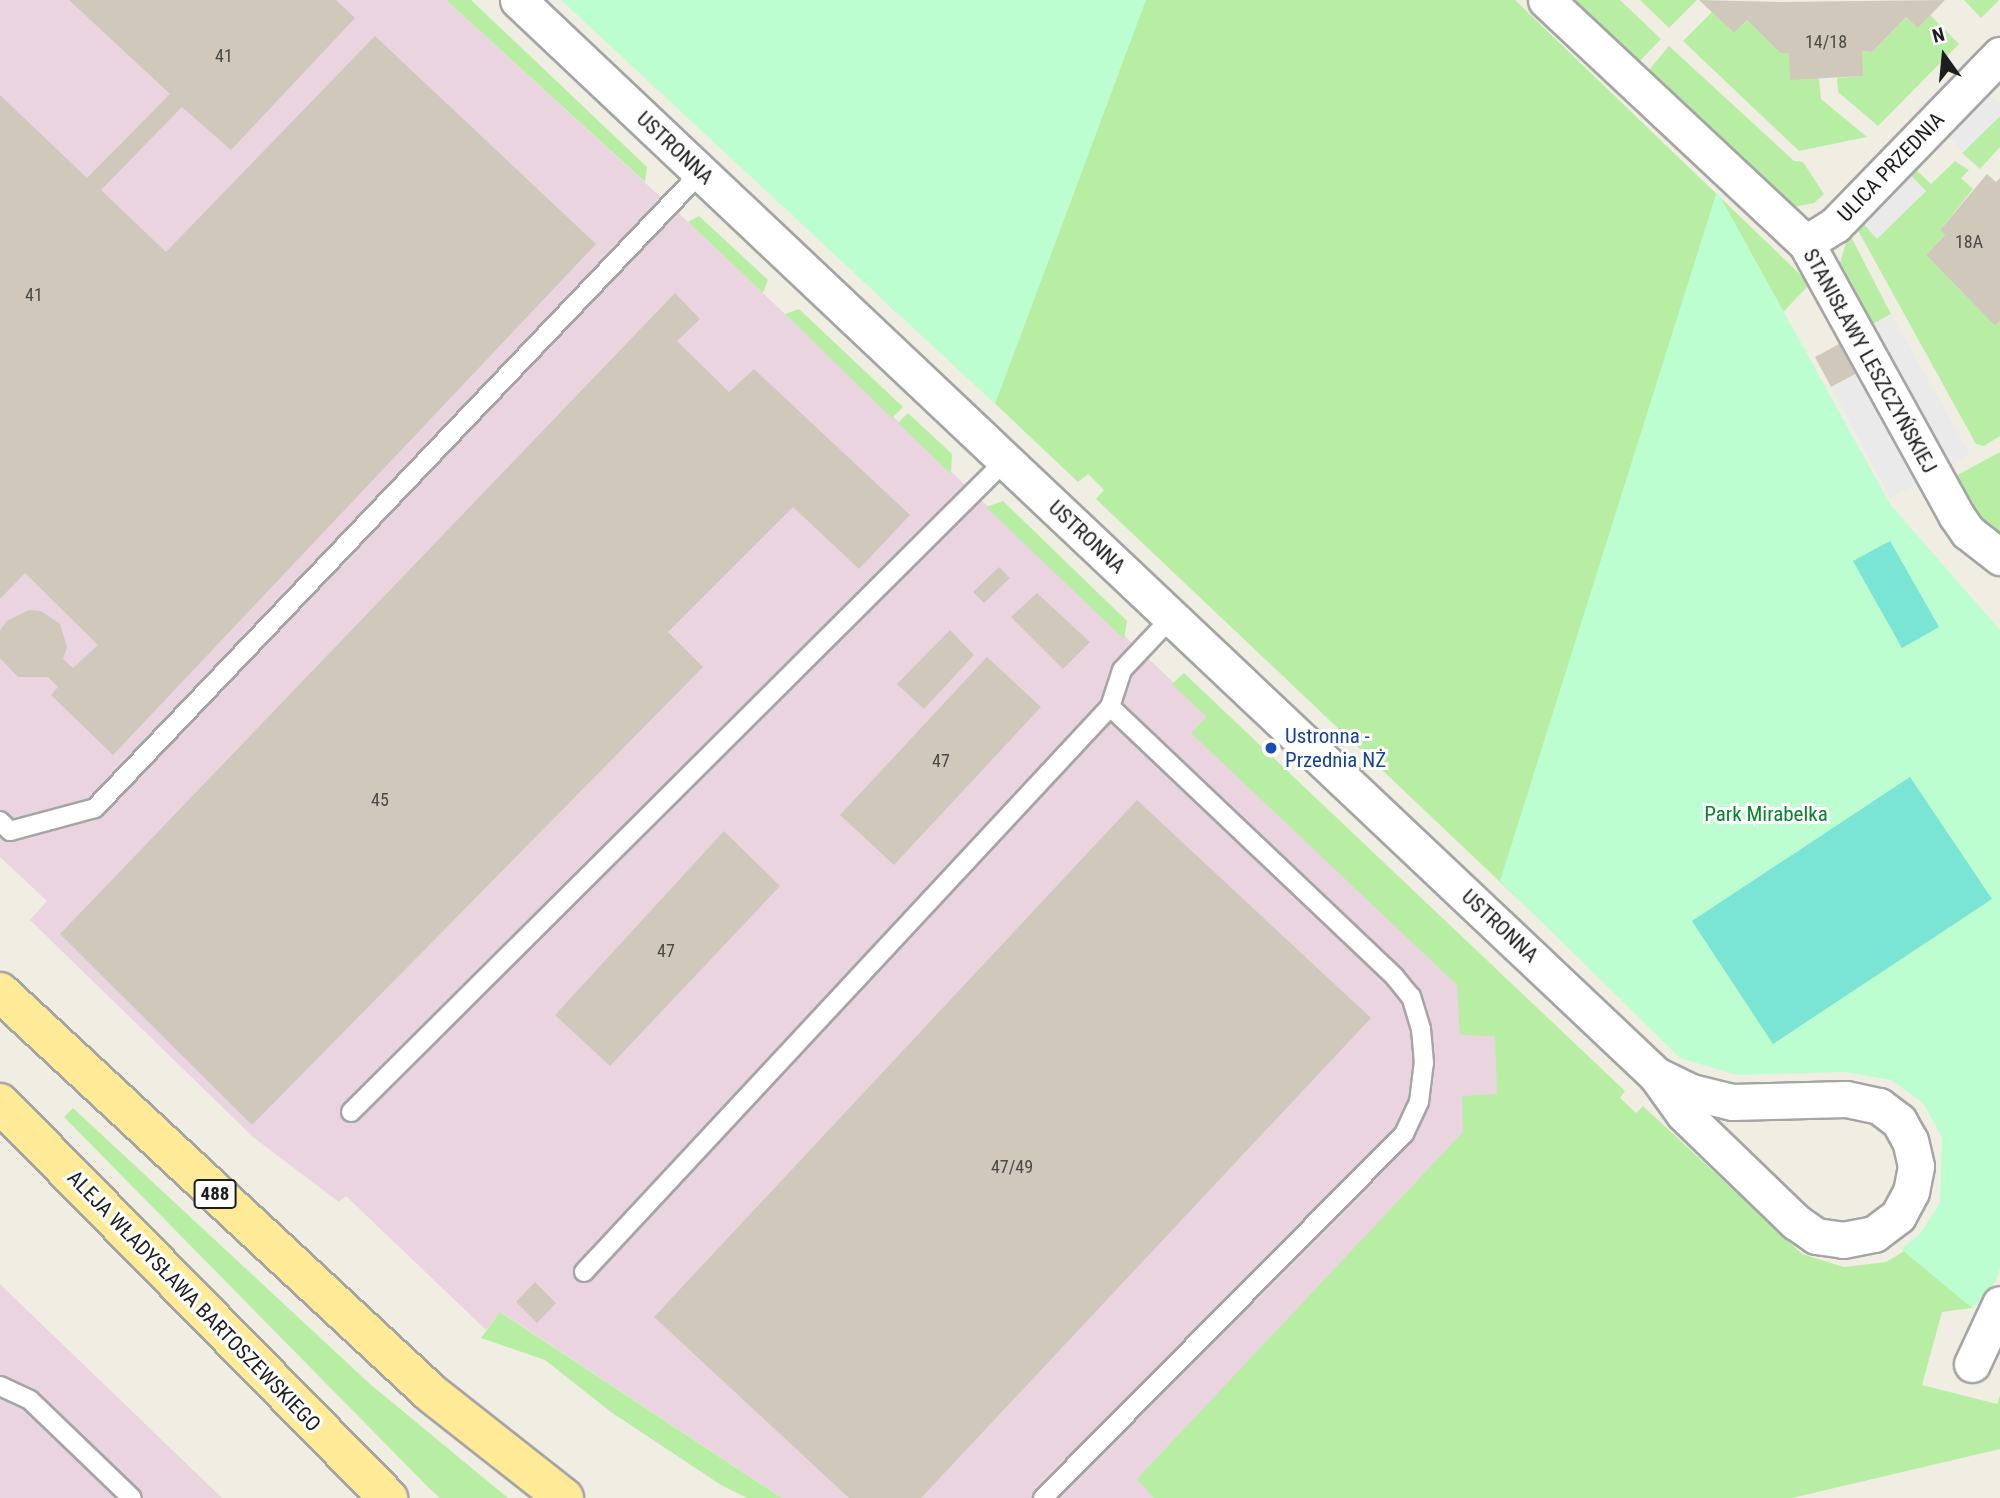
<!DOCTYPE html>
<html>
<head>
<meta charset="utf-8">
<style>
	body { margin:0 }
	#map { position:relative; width:2000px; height:1498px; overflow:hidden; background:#f0eee3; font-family:"Roboto Condensed",sans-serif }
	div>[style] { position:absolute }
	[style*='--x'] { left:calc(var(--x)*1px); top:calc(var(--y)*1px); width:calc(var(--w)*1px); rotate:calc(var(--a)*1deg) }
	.industrial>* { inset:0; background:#e9d4e0 }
	.grass>* { inset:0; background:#b7eea4 }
	.park>* { inset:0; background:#bcfed0 }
	.pitch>* { inset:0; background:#7ae5d4 }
	.parking>* { inset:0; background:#eaeaea }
	.building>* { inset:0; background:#d0c9bb }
	.roads { filter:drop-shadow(2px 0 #a5a5a5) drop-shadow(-2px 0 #a5a5a5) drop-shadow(0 2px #a5a5a5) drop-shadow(0 -2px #a5a5a5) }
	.service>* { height:18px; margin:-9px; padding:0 9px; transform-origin:9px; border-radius:9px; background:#fff }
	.minor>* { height:35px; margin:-17.5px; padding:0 17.5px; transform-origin:17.5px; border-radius:17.5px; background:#fff }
	.primary>* { height:38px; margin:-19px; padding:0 19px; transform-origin:19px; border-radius:19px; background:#ffea98 }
	.dots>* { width:19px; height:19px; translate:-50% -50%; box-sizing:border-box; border:4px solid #fff; border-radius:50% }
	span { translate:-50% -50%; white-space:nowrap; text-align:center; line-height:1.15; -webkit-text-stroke:6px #fff; paint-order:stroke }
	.number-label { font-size:18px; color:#4a4945 }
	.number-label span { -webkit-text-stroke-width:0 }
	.shield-label span { padding:2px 5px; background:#fff; border:2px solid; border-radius:5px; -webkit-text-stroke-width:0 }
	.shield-label { font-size:19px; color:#1e1e1e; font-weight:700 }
	.street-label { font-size:21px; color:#1e1e1e }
	.transit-label { font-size:21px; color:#164399 }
	.left { translate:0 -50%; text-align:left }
	.park-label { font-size:21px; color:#03852b }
	.north { position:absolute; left:1909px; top:21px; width:70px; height:70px; -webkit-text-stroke:5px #fff; paint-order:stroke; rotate:345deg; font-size:19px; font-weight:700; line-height:28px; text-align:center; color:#1e1e1e }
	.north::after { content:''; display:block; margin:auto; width:24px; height:32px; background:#1e1e1e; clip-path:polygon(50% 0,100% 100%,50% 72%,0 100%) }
</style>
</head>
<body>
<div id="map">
	<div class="industrial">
		<div style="clip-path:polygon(0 0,446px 0,688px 222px,1560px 1049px,1174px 1498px,782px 1498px,501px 1312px,486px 1330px,346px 1196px,339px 1202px,253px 1137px,30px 920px,47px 901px,0 857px)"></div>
		<div style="clip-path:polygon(0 1284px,222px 1498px,0 1498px)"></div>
	</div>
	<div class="grass">
		<div style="clip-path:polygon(446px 0,471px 0,647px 167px,645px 182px)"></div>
		<div style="clip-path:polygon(569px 0,1515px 0,1810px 284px,1716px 382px,1553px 932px,1096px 499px,1104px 490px,1088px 474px,1078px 482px,913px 326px,905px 303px,896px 312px)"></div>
		<div style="clip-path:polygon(1566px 0,1620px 0,1661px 39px,1635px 66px)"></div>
		<div style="clip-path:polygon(1640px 0,1697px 0,1669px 28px)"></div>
		<div style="clip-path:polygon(1964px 0,1999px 0,1981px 18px)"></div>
		<div style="clip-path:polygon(1712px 12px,1734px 33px,1747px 20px,1780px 53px,1789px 53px,1819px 78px,1821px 99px,1867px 137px,1799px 151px,1683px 41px)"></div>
		<div style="clip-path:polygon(1930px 15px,1959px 44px,1878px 126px,1838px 92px,1837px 78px,1862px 76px,1862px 51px,1872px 52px,1906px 17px,1918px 28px)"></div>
		<div style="clip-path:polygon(1669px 46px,1794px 161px,1803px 162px,1824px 194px,1814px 203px,1794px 207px,1777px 199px,1644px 76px)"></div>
		<div style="clip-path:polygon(2000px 116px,2000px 147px,1980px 169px,1962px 153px)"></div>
		<div style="clip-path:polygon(1955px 161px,1969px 170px,1961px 178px,1973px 189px,1940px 230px,1945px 235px,1926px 255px,1995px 326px,2000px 321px,2000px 436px,1984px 446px,1976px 444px,1855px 225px,1860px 220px,1877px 238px,1926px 191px,1907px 172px,1912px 166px,1931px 184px)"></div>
		<div style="clip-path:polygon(699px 216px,768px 280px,763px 293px,688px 222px)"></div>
		<div style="clip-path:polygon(1849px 233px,1891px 314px,1866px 328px,1839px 266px)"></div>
		<div style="clip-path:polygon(799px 309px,903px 407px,892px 418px,785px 314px)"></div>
		<div style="clip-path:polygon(908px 413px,952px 454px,951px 474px,898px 423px)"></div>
		<div style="clip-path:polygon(2000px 452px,2000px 540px,1978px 522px,1950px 479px)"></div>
		<div style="clip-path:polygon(1003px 501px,1127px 621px,1124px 639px,986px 507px)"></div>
		<div style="clip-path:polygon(1184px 673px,1625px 1091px,1620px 1098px,1636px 1113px,1643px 1106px,1802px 1254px,1844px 1267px,1886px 1262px,1924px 1239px,1954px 1172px,1857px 792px,1996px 1281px,1972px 1308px,1942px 1312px,1922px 1385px,1997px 1404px,2000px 1395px,2000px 1449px,1792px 1498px,1154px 1498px,1137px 1479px,1463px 1132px,1462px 1096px,1497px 1094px,1495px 1036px,1460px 1035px,1457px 985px,1191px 733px,1207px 717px,1172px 684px)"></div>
		<div style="clip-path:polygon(73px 1108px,370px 1384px,508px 1498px,440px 1498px,428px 1487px,64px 1117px)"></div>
		<div style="clip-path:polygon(500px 1312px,782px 1498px,747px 1498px,721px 1485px,611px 1412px,545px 1360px,481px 1338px)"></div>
	</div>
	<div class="park">
		<div style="clip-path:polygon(561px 0,1146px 0,995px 404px)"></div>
		<div style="clip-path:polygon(1717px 191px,1890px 504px,2000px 630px,2000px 1268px,1996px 1281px,1972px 1308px,1901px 1249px,1920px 1234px,1940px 1203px,1942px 1137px,1923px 1103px,1891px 1080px,1846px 1072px,1737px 1075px,1680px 1058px,1500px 881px)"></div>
	</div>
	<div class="pitch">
		<div style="clip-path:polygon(1890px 541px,1939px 627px,1902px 648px,1853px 561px)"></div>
		<div style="clip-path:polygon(1910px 777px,1992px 899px,1773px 1044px,1692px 921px)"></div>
	</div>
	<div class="parking">
		<div style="clip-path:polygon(1981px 96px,1992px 97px,2000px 104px,2000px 116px,1963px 152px,1946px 132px)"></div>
		<div style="clip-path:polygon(1907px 172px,1926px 191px,1877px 239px,1860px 220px)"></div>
		<div style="clip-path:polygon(1891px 314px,1970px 454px,1944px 469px,1866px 328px)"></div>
		<div style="clip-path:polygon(1857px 373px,1919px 483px,1890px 498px,1831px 387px)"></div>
	</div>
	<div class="building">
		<div style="clip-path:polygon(69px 0,336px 0,355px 18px,231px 150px,182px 107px,101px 190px,166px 252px,375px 36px,596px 244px,113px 755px,51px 695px,58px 687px,48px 677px,18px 677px,0 658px,0 630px,7px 621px,29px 610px,41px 611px,60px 624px,67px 647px,63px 659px,73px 668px,98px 645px,25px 573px,0 599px,0 95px,87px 178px,170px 94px)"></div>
		<div style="clip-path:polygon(1699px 0,1781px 2px,1945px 0,1918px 28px,1906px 17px,1872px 52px,1862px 51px,1863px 76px,1790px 80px,1789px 53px,1780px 53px,1747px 20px,1734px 33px)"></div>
		<div style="clip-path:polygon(1987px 174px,1996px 182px,2000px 178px,2000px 321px,1995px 326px,1926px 255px,1945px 235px,1940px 230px)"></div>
		<div style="clip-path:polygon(675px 293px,700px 319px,677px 341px,729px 392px,754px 369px,910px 515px,859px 569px,793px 507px,668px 632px,703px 667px,252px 1125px,60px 934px)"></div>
		<div style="clip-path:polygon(1841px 343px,1857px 373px,1831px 387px,1815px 357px)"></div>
		<div style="clip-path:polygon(999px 567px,1010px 578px,984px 603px,973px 592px)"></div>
		<div style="clip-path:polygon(1037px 593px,1090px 642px,1063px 669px,1011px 617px)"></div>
		<div style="clip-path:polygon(950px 630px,974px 655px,924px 709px,897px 684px)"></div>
		<div style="clip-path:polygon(987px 657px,1041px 707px,894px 865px,840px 815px)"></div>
		<div style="clip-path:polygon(1137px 800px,1371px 1018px,921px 1498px,849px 1498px,654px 1317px)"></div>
		<div style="clip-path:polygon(724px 831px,780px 886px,610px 1066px,555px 1015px)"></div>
		<div style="clip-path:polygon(535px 1282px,556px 1303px,537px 1323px,516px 1302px)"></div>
	</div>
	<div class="roads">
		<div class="service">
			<div style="--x:0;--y:821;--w:14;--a:45"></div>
			<div style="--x:10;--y:831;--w:88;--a:-15.1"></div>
			<div style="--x:95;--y:808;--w:878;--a:-46.38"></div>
			<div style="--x:351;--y:1112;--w:924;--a:-44.87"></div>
			<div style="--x:584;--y:1272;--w:772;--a:-47.05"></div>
			<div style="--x:1110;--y:707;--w:39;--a:-72"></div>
			<div style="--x:1122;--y:670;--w:73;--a:-46.7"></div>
			<div style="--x:0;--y:1386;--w:33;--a:25"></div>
			<div style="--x:30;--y:1400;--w:141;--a:43.9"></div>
			<div style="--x:1043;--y:1498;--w:513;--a:-45.24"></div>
			<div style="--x:1404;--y:1134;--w:35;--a:-65"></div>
			<div style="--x:1419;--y:1102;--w:39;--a:-83"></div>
			<div style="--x:1424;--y:1063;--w:34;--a:-95"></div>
			<div style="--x:1421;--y:1029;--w:34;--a:-107"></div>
			<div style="--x:1411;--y:997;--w:26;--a:-129"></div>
			<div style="--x:1395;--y:977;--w:393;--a:-136.5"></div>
		</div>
		<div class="minor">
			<div style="--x:518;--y:0;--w:1565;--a:43.37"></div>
			<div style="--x:1656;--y:1075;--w:48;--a:54.3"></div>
			<div style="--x:1684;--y:1114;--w:156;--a:44"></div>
			<div style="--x:1796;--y:1222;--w:24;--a:35"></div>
			<div style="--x:1816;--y:1236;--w:27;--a:8"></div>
			<div style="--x:1843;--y:1240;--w:32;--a:-11"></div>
			<div style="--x:1874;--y:1234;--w:30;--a:-37"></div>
			<div style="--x:1898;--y:1216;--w:27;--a:-62"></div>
			<div style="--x:1911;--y:1192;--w:26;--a:-79"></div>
			<div style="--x:1916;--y:1166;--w:26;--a:-103"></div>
			<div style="--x:1910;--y:1141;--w:23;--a:-119"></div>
			<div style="--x:1899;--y:1121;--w:25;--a:-143"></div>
			<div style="--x:1879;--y:1106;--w:34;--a:-168"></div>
			<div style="--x:1846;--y:1099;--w:114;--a:178.5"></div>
			<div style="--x:1732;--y:1102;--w:42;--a:-166.3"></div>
			<div style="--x:1691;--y:1092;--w:39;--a:-154"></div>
			<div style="--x:1546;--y:0;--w:356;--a:43.1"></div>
			<div style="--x:1806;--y:243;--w:311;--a:61.1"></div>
			<div style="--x:1956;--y:515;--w:21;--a:55"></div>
			<div style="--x:1968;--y:532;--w:41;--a:38"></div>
			<div style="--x:1806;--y:243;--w:34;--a:-32"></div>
			<div style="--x:1835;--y:225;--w:237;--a:-45.9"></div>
			<div style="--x:1972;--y:1364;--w:66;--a:-65"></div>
		</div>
		<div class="primary">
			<div style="--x:0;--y:992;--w:590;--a:42.94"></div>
			<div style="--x:432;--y:1394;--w:168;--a:38.2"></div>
			<div style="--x:0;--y:1103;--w:554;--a:45.51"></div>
		</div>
	</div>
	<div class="dots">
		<div style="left:1271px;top:748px;background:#1a4fb4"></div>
	</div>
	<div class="number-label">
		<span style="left:1826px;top:42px">14/18</span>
		<span style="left:224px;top:56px">41</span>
		<span style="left:1969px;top:242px">18A</span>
		<span style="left:34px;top:295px">41</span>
		<span style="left:941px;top:761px">47</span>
		<span style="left:380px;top:800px">45</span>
		<span style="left:666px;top:951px">47</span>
		<span style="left:1012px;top:1167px">47/49</span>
	</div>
	<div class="shield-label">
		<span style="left:215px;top:1194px">488</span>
	</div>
	<div class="street-label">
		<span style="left:675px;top:148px;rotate:43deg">USTRONNA</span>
		<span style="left:1891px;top:167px;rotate:-46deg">ULICA PRZEDNIA</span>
		<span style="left:1870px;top:361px;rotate:61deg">STANISŁAWY LESZCZYŃSKIEJ</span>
		<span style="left:1087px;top:537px;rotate:43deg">USTRONNA</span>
		<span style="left:1500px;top:926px;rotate:43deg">USTRONNA</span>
		<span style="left:194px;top:1301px;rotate:46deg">ALEJA WŁADYSŁAWA BARTOSZEWSKIEGO</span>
	</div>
	<div class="transit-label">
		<span class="left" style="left:1285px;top:748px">Ustronna -<br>Przednia NŻ</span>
	</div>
	<div class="park-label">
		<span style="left:1766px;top:814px">Park Mirabelka</span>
	</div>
	<div class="north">N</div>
</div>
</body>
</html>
